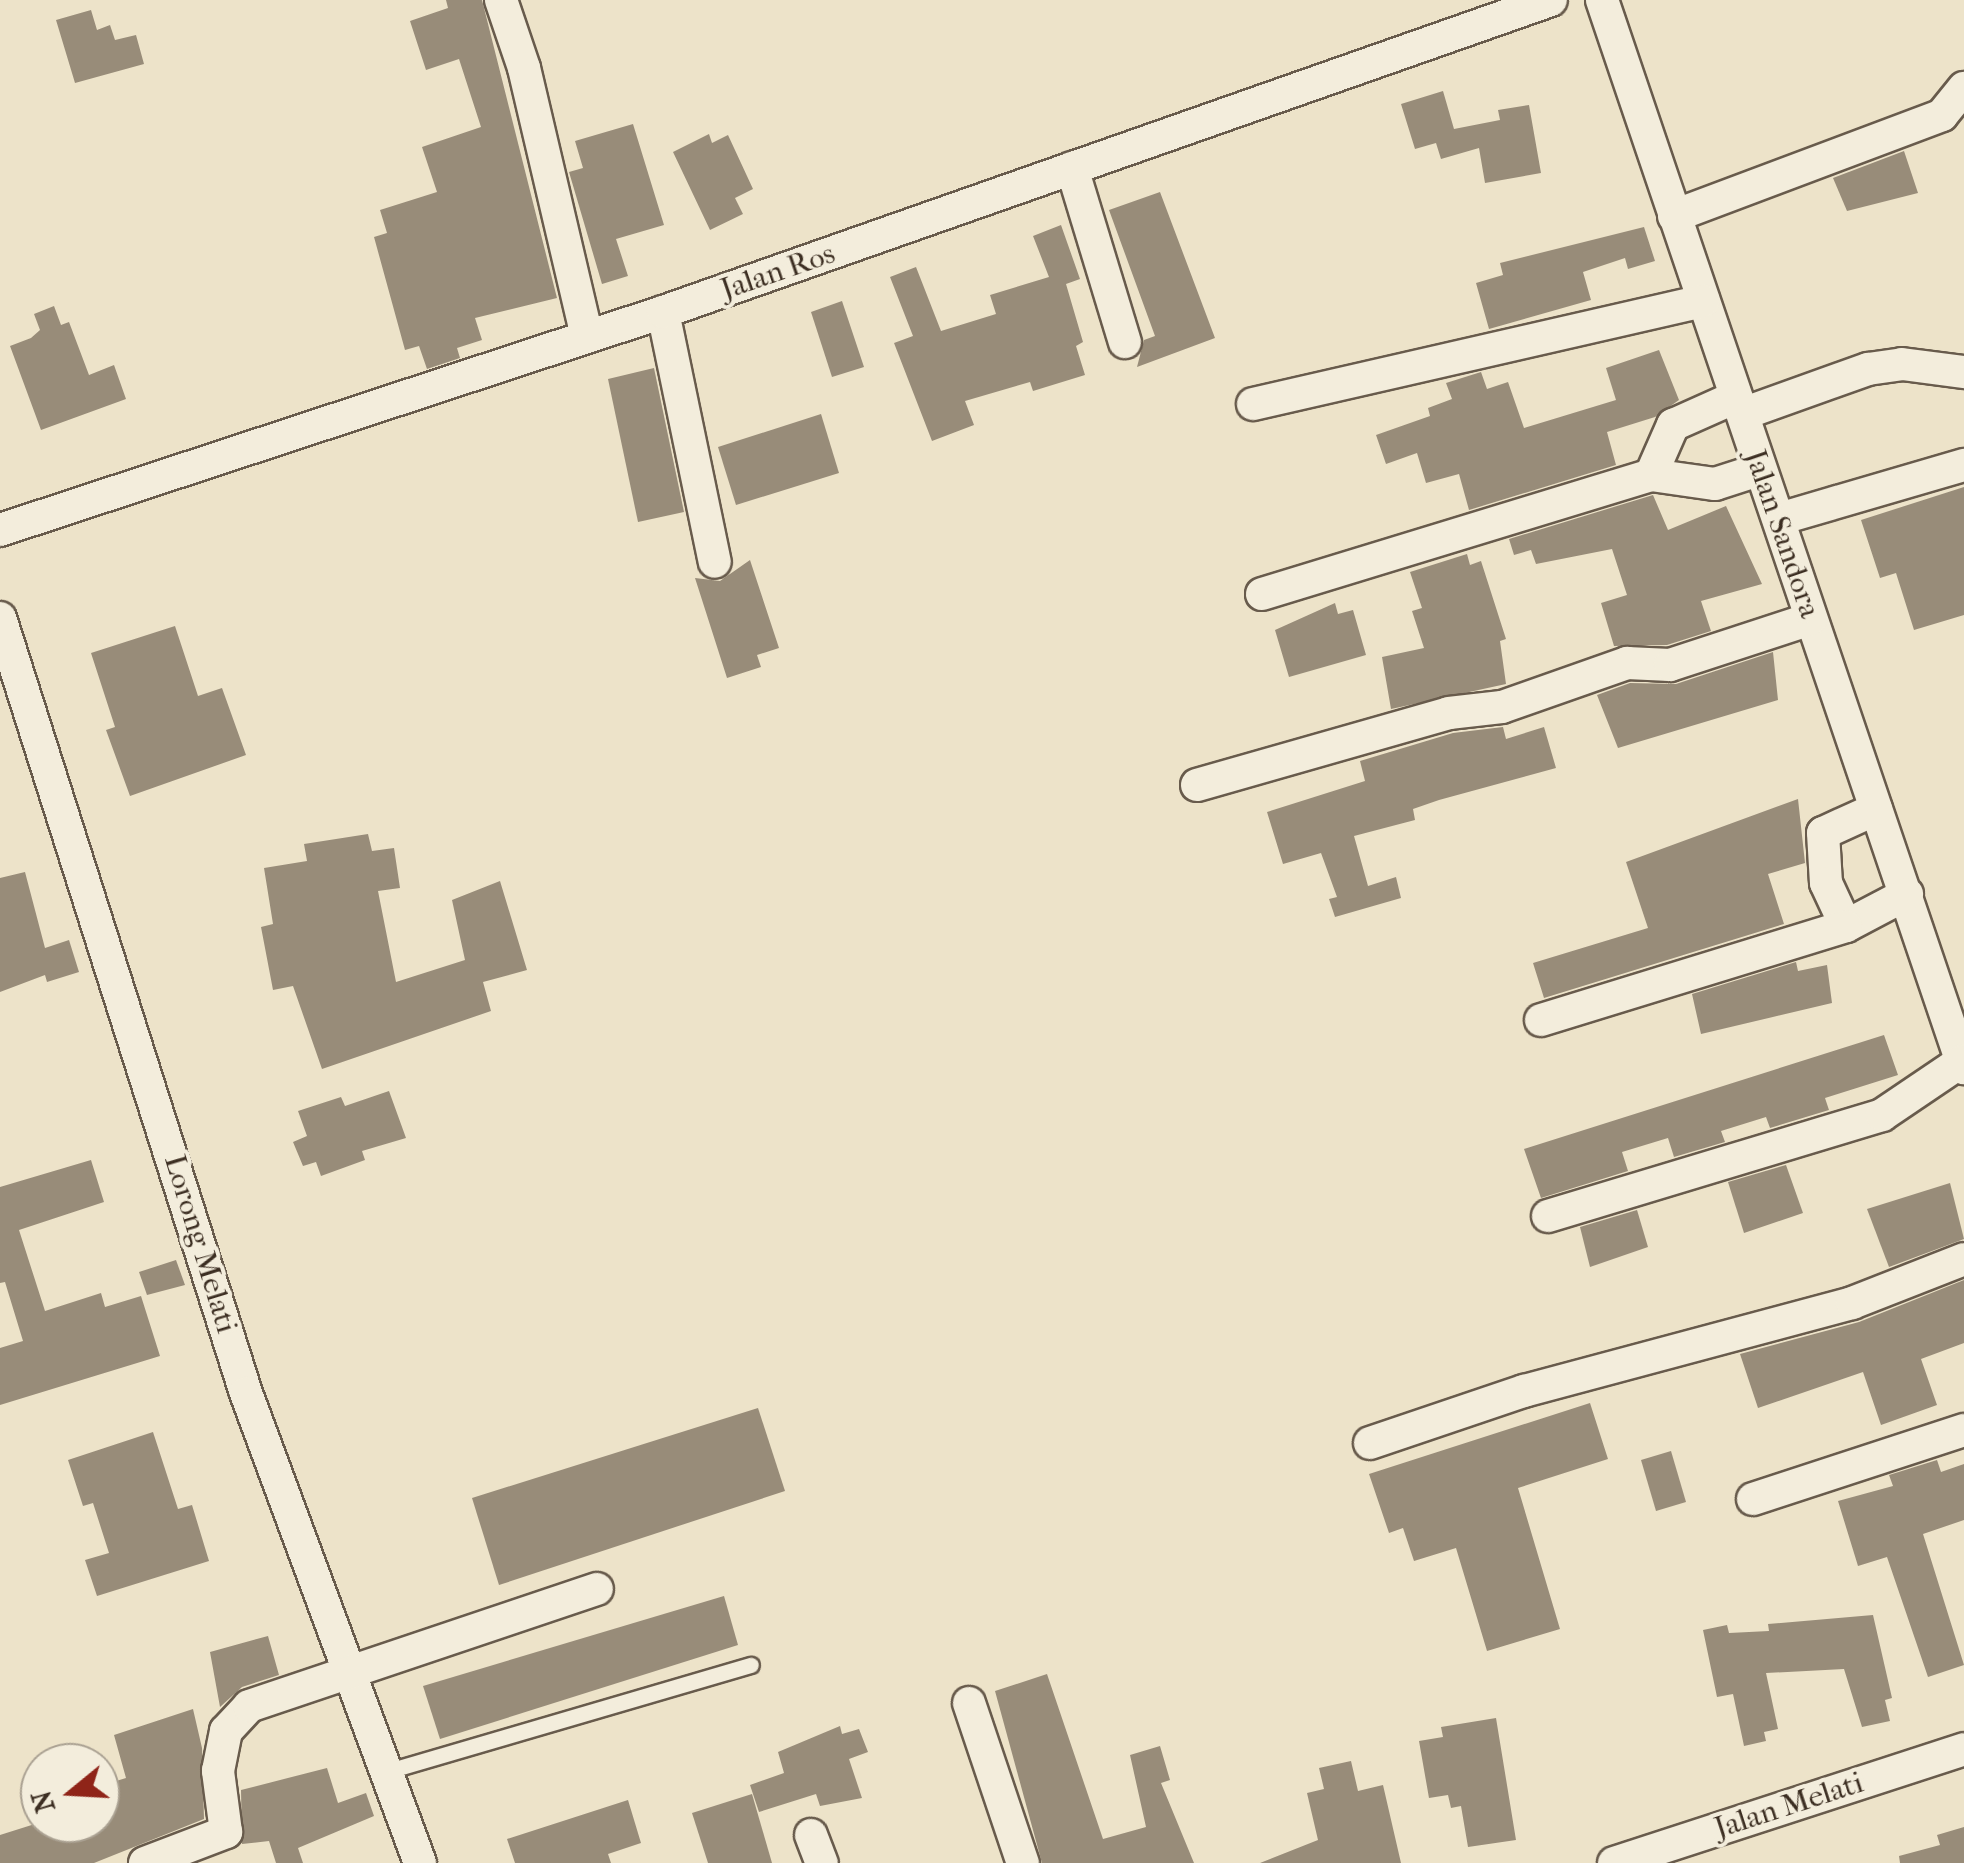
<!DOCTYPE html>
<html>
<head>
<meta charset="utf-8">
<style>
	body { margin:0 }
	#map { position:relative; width:1964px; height:1863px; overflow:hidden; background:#ede3c9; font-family:"IM FELL French Canon",serif }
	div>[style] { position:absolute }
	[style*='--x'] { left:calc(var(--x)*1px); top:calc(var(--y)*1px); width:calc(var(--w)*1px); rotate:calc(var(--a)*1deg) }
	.building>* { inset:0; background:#988c79 }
	.roads { filter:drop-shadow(2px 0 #685b4c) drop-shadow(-2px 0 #685b4c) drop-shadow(0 2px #685b4c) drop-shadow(0 -2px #685b4c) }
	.service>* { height:15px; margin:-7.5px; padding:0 7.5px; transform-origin:7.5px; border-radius:7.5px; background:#f3eddc }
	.minor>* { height:32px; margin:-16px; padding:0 16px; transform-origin:16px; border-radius:16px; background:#f3eddc }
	span { translate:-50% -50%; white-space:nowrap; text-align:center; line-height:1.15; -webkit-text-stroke:8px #f3eddc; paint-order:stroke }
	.street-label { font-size:30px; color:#3c2e22 }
	.north { position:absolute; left:20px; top:1743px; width:100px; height:100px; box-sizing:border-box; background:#f3eddc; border:2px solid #aaa192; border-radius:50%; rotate:252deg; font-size:28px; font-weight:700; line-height:40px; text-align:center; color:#3c2e22 }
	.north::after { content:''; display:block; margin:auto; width:35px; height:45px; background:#8f2418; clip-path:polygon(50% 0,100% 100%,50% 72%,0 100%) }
</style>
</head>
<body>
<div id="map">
	<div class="building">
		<div style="clip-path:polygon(446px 0,482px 0,557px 298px,475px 318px,482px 340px,457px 348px,460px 358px,427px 369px,419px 346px,405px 350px,374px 237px,387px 233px,380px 210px,437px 192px,422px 147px,481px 127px,459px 59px,426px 70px,410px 21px,448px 8px)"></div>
		<div style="clip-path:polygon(91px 10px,97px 30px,110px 25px,115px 40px,136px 35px,144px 64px,75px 83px,56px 20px)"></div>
		<div style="clip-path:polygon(1443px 91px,1454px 129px,1500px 120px,1498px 110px,1529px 105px,1541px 173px,1485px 183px,1479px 148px,1441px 159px,1436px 143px,1415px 149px,1401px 104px)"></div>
		<div style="clip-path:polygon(633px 124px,664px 225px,616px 239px,628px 276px,602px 284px,569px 172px,583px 168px,575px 141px)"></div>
		<div style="clip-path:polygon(709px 134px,712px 143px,728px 135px,753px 189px,735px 198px,743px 214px,710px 230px,673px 152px)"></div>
		<div style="clip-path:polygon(1904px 151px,1918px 193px,1847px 211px,1833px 178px)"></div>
		<div style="clip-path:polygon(1160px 192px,1215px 338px,1137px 367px,1144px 340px,1155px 336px,1109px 210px)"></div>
		<div style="clip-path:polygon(1061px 225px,1080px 279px,1066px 284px,1083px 342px,1076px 346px,1085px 375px,1033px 391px,1030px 382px,965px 401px,974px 425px,932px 441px,894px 343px,913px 336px,890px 277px,916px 267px,941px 331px,996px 314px,990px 295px,1049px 277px,1033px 236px)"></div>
		<div style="clip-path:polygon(1644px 227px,1655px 261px,1628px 269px,1625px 258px,1583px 272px,1591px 300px,1489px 329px,1476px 283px,1503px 275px,1500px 263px)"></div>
		<div style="clip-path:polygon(842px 301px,864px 367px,832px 377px,811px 312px)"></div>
		<div style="clip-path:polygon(54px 306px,61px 325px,69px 322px,89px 375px,114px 365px,126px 399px,41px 430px,10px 346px,31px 338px,40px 330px,34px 314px)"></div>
		<div style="clip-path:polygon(1659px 350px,1679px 400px,1655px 417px,1607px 432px,1616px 465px,1469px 510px,1459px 474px,1426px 483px,1417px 453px,1386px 464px,1376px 435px,1430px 416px,1428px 408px,1452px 399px,1446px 383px,1481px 372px,1487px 389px,1508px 382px,1524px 428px,1616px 400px,1606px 368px)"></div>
		<div style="clip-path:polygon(654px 368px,684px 512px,638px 522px,608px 379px)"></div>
		<div style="clip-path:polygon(821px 414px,839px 473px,736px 505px,718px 447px)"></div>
		<div style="clip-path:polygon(1964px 487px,1964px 615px,1914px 630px,1896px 573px,1880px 578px,1861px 520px)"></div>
		<div style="clip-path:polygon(1653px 495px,1668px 530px,1726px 506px,1762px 584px,1701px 601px,1711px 631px,1667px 645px,1614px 646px,1601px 603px,1627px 595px,1612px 549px,1536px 564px,1531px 550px,1514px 555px,1509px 539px)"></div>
		<div style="clip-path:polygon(1467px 554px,1470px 565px,1481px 561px,1506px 639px,1500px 641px,1506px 684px,1391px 709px,1382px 657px,1424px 648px,1412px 611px,1422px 608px,1410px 572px)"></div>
		<div style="clip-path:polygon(750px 560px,779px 648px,757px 655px,761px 667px,727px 678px,695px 578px,720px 581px)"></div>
		<div style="clip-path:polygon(1335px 603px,1338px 614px,1353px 610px,1366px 655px,1289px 677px,1275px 630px)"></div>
		<div style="clip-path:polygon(175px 626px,198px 696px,222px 688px,246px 755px,130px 796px,106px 730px,115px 727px,91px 653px)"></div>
		<div style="clip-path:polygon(1773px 652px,1778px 700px,1618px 748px,1597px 695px,1630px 683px,1676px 684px)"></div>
		<div style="clip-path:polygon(1503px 727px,1506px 739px,1544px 727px,1556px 768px,1439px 800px,1413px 809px,1415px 820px,1354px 836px,1368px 886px,1396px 877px,1401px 898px,1335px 917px,1329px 899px,1337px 897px,1321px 853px,1283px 864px,1267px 812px,1365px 781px,1360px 761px,1453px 733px)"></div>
		<div style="clip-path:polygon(1798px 799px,1805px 863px,1768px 874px,1784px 924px,1544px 998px,1533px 963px,1648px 928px,1626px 862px)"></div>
		<div style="clip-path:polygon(368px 834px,372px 851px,394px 848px,400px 888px,378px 891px,396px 982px,465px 960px,452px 900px,500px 881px,527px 970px,483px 982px,491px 1011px,322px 1069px,293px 986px,273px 990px,261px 927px,273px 924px,264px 868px,307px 861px,304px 844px)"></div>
		<div style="clip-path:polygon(25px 872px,45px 948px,69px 940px,79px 972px,47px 982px,45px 975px,0 992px,0 878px)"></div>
		<div style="clip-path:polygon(1796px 962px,1798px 971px,1827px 965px,1832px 1003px,1701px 1034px,1692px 994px)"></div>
		<div style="clip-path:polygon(1884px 1035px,1898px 1075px,1825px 1098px,1829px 1110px,1770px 1128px,1766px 1117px,1721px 1131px,1725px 1142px,1674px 1157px,1668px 1138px,1622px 1152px,1628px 1171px,1541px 1198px,1524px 1149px)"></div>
		<div style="clip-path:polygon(389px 1091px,406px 1138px,362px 1151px,365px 1160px,321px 1176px,316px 1162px,303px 1166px,293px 1142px,307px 1136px,298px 1111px,341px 1097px,345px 1106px)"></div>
		<div style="clip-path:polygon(91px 1160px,104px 1202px,19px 1230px,45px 1311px,101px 1293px,105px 1307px,141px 1296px,160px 1356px,0 1405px,0 1348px,23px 1341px,5px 1282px,0 1283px,0 1187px)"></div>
		<div style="clip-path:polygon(1786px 1165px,1803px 1213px,1744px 1233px,1728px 1182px)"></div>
		<div style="clip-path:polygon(1950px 1183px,1964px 1239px,1889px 1267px,1867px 1209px)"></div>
		<div style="clip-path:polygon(1637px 1210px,1648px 1247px,1590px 1267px,1580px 1227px)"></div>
		<div style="clip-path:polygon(176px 1260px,185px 1285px,147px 1295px,139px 1272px)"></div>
		<div style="clip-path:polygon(1964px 1280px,1964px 1343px,1921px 1359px,1937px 1405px,1881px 1425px,1863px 1372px,1758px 1408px,1740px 1354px,1859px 1322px)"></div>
		<div style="clip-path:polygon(1590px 1403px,1608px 1459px,1518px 1488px,1560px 1629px,1487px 1651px,1456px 1548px,1414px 1561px,1403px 1528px,1389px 1533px,1369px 1474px)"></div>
		<div style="clip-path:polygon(758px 1408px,785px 1491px,499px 1585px,472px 1498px)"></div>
		<div style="clip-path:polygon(153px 1432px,178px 1509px,192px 1505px,209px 1561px,97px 1596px,85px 1560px,109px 1553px,93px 1503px,83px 1506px,68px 1460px)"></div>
		<div style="clip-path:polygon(1671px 1451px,1686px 1502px,1656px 1511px,1641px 1460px)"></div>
		<div style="clip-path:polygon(1937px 1460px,1941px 1472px,1964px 1464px,1964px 1520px,1923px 1534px,1964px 1665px,1928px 1677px,1887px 1557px,1858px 1566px,1838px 1501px,1893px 1486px,1889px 1475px)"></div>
		<div style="clip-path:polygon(724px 1596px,738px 1645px,440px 1739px,423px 1686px)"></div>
		<div style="clip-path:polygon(1873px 1615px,1892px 1698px,1885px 1700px,1890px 1721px,1862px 1727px,1844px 1669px,1766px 1673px,1778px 1729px,1764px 1732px,1766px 1741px,1744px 1746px,1733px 1694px,1717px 1697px,1703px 1630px,1727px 1625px,1729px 1633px,1769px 1631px,1768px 1624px)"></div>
		<div style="clip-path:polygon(268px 1636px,279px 1675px,242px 1687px,220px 1707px,210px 1652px)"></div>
		<div style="clip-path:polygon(1047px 1674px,1103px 1839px,1146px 1827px,1130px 1755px,1160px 1746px,1170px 1780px,1161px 1783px,1194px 1863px,1042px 1863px,995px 1691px)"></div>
		<div style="clip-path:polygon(193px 1709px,202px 1748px,204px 1819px,94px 1863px,0 1863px,0 1835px,38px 1823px,100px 1823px,100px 1786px,126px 1778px,114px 1735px)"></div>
		<div style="clip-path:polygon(1496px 1718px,1516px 1840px,1468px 1847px,1461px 1806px,1451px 1808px,1448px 1795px,1429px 1798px,1419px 1741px,1443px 1737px,1441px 1727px)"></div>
		<div style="clip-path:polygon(840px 1726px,842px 1734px,859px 1729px,868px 1752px,849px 1759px,862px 1798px,820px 1806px,816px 1794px,759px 1812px,750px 1785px,784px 1773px,778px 1752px)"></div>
		<div style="clip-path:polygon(1351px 1761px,1358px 1791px,1383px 1785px,1401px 1863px,1260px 1863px,1318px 1840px,1307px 1793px,1324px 1789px,1319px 1768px)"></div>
		<div style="clip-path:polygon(327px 1768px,338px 1803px,366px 1793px,374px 1816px,298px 1848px,303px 1863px,276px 1863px,269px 1841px,242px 1844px,241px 1790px)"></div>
		<div style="clip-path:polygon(752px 1794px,772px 1863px,708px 1863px,692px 1813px)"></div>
		<div style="clip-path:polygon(628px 1800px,641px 1843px,608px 1854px,611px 1863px,515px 1863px,507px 1839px)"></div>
		<div style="clip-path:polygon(1964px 1827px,1964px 1863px,1900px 1863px,1899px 1856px,1940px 1845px,1937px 1835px)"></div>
	</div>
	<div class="roads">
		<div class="service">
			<div style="--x:388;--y:1771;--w:378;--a:-16.3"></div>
		</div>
		<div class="minor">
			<div style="--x:501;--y:0;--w:72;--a:71.3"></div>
			<div style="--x:524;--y:68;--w:276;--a:76.8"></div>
			<div style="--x:1602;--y:0;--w:1128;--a:71.28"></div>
			<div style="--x:1072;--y:168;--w:182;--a:73.1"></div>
			<div style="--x:1674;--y:216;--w:286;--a:-20.6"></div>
			<div style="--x:1942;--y:115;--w:35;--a:-51"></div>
			<div style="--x:663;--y:312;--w:255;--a:78.3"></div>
			<div style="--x:1253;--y:404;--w:462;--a:-12.9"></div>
			<div style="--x:1745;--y:413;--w:131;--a:-19.7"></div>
			<div style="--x:1868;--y:369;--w:34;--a:-8"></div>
			<div style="--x:1902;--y:364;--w:63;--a:7.4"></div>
			<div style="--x:1651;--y:475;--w:55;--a:-66.3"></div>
			<div style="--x:1673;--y:425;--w:69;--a:-24"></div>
			<div style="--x:1779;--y:519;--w:193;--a:-16.3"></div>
			<div style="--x:0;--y:530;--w:698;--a:-18.2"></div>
			<div style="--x:663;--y:312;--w:941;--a:-19.36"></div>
			<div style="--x:1262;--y:594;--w:407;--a:-17"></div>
			<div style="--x:1651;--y:475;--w:65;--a:8"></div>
			<div style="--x:1715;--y:484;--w:45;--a:-18"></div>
			<div style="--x:0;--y:618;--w:813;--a:72.39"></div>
			<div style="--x:246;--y:1393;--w:501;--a:69.68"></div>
			<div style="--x:1197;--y:785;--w:262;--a:-15.9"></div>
			<div style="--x:1449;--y:713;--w:53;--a:-6.5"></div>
			<div style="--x:1502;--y:707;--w:133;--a:-19.4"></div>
			<div style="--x:1627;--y:663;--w:43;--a:2.7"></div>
			<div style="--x:1670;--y:665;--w:148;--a:-18.1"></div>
			<div style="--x:1876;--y:809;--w:58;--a:155.6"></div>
			<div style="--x:1823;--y:833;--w:50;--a:86.6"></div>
			<div style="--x:1826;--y:883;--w:47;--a:65.1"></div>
			<div style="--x:1846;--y:926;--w:69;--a:-27.7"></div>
			<div style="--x:1541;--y:1020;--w:319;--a:-17.1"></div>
			<div style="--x:1548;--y:1216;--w:349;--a:-16.8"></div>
			<div style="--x:1882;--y:1115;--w:97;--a:-34"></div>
			<div style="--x:1370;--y:1443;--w:163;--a:-18.7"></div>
			<div style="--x:1524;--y:1391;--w:340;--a:-15"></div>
			<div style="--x:1852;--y:1303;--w:120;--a:-21.4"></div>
			<div style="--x:1753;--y:1499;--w:222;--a:-18.1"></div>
			<div style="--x:969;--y:1703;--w:169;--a:71.4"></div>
			<div style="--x:811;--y:1835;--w:30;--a:69"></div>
			<div style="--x:145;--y:1863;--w:87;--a:-20.9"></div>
			<div style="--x:226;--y:1832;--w:62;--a:-97.5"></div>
			<div style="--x:218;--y:1771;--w:41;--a:-78.7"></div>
			<div style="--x:226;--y:1731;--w:34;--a:-47"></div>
			<div style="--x:249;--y:1706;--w:367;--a:-18.6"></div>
			<div style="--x:1614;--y:1863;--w:368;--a:-18"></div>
		</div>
	</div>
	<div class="street-label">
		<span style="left:778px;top:272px;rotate:-19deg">Jalan Ros</span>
		<span style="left:1782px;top:534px;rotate:71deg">Jalan Sandora</span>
		<span style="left:200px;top:1244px;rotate:73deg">Lorong Melati</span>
		<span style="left:1789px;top:1806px;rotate:-18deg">Jalan Melati</span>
	</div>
	<div class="north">N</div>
</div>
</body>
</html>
